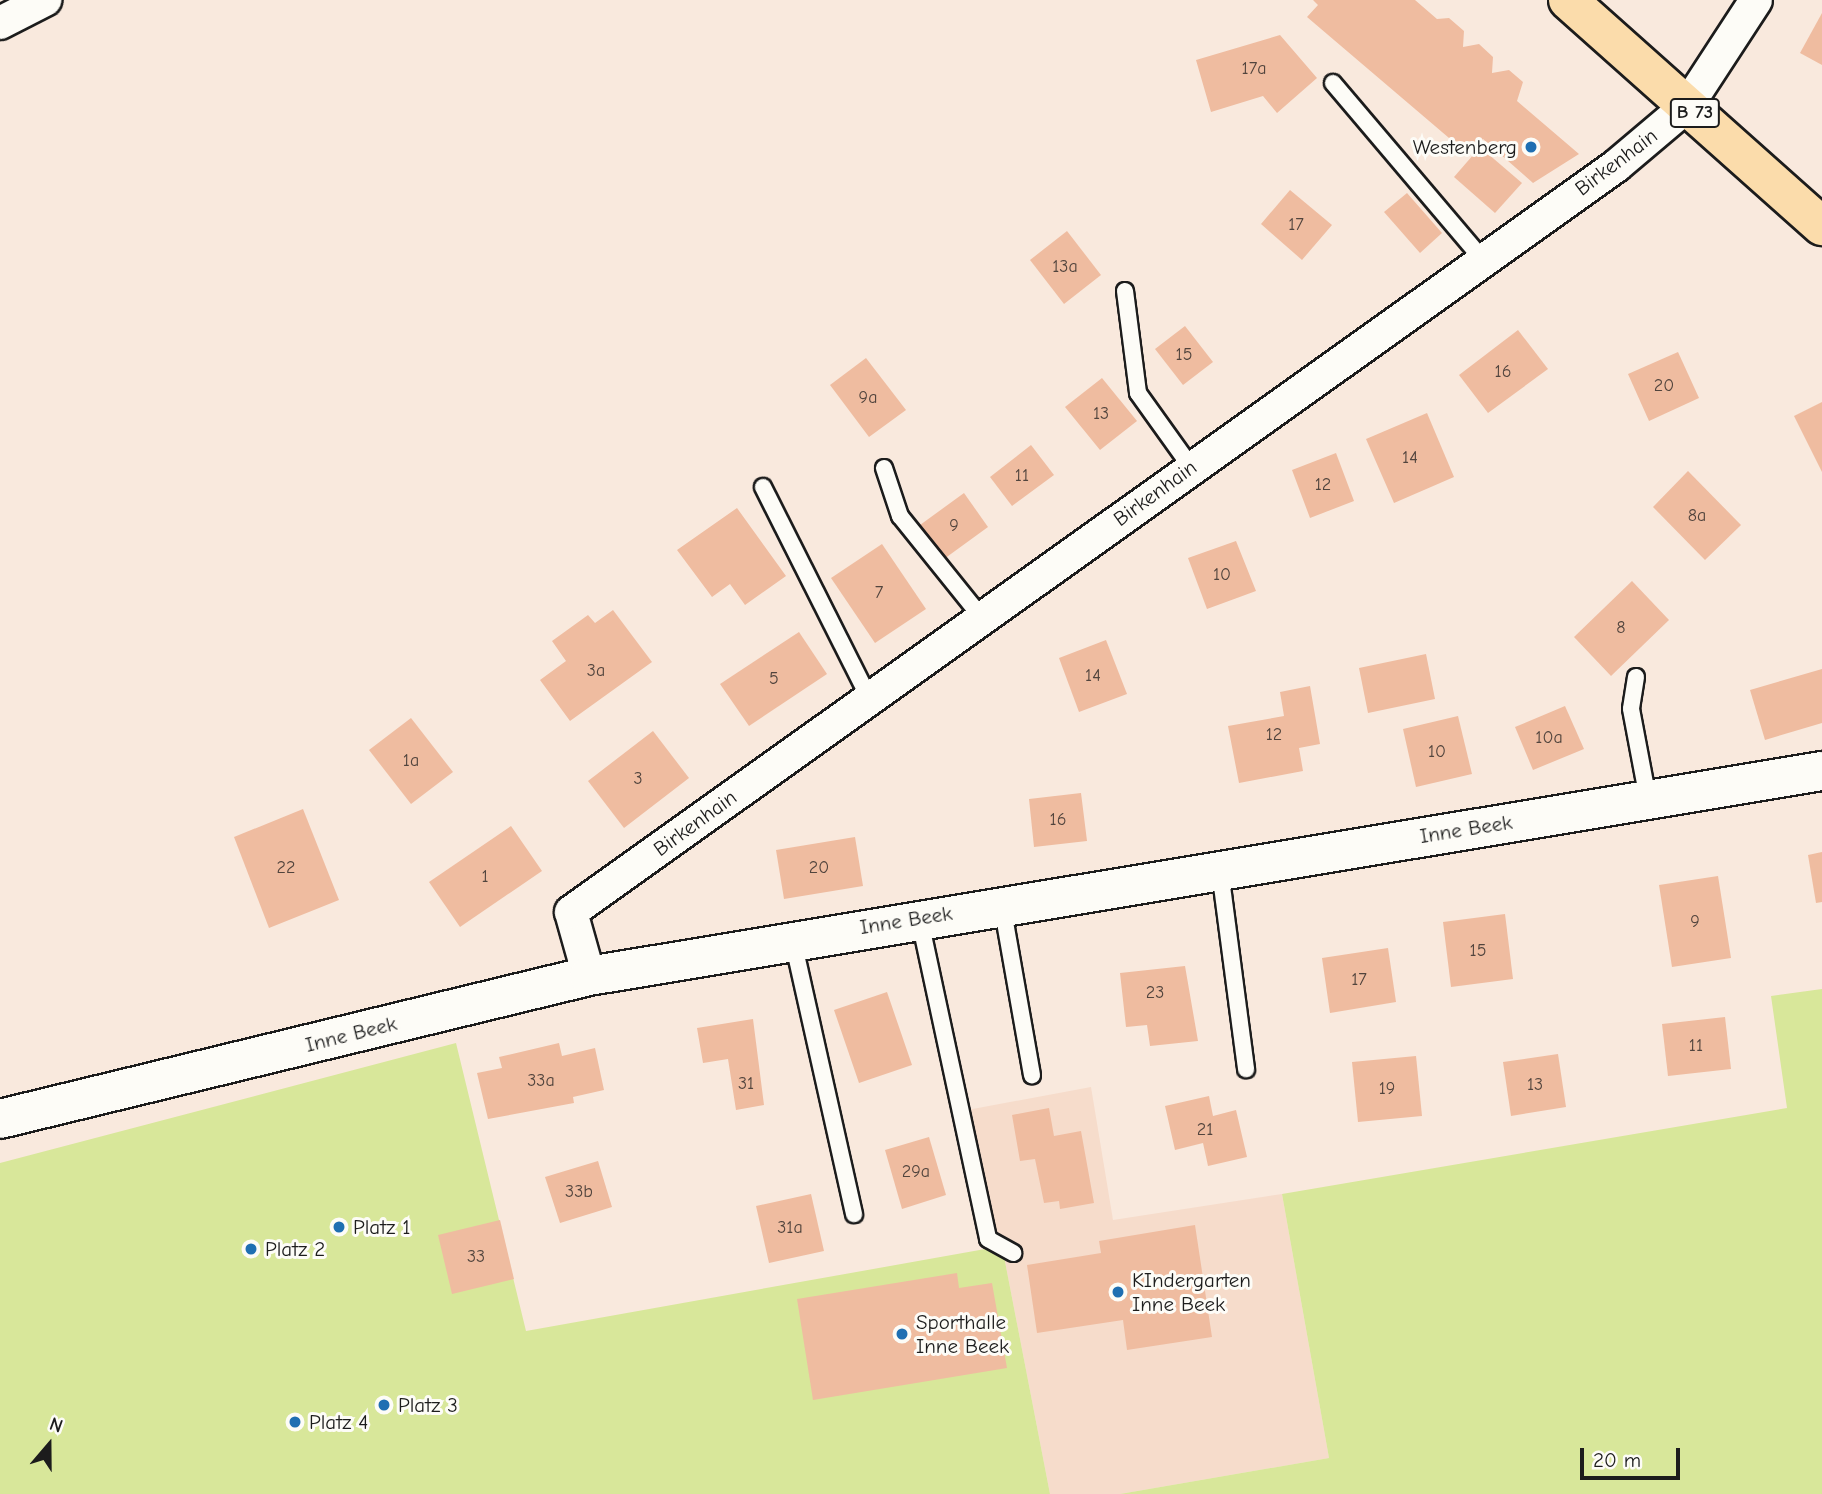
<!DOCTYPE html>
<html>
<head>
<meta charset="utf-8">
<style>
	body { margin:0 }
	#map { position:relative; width:1822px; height:1494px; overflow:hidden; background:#f9e9dd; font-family:"Comic Neue",sans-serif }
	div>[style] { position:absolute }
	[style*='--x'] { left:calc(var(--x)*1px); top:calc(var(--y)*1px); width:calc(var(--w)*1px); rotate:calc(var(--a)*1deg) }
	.built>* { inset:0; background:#f6dccb }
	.green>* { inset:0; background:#d8e79a }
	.building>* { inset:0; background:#efbca0 }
	.roads { filter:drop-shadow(2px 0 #1c1c1c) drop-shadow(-2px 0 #1c1c1c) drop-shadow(0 2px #1c1c1c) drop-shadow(0 -2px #1c1c1c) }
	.service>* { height:16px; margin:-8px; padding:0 8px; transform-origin:8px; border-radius:8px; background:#fdfcf7 }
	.minor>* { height:32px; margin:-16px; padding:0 16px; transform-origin:16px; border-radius:16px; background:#fdfcf7 }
	.tertiary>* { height:38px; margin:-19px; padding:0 19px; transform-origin:19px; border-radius:19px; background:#fdfcf7 }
	.primary>* { height:38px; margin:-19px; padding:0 19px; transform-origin:19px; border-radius:19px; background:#fbdcab }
	.dots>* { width:19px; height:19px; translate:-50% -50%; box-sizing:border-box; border:4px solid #fdfcf7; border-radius:50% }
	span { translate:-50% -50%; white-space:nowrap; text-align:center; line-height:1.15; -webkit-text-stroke:6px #fdfcf7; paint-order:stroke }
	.number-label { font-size:18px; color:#51443d }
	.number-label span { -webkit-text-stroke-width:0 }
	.shield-label span { padding:2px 5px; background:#fdfcf7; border:2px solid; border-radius:5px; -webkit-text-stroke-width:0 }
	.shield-label { font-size:19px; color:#1c1c1c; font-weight:700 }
	.poi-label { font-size:21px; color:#1c1c1c }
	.right { translate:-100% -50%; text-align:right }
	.left { translate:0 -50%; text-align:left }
	.street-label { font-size:21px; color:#1c1c1c }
	.north { position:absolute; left:14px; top:1410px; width:70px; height:70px; -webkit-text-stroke:5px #fdfcf7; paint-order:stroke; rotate:20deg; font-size:19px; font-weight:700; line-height:28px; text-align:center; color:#1c1c1c }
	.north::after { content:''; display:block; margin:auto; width:24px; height:32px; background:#1c1c1c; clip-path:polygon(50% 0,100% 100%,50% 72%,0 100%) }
	.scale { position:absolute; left:1580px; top:1448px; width:100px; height:32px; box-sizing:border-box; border:4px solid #1c1c1c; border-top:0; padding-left:9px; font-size:21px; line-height:24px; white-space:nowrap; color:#1c1c1c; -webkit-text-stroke:5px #fdfcf7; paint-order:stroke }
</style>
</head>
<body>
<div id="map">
	<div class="built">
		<div style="clip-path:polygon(1091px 1087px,1113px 1220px,1282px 1194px,1329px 1458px,1120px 1494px,1050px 1494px,1002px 1246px,988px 1238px,962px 1111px)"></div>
	</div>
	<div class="green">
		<div style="clip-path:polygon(1822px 989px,1822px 1494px,1120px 1494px,1329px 1458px,1282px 1194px,1787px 1108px,1771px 996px)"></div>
		<div style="clip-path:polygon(456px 1043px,526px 1331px,1002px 1246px,1050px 1494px,0 1494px,0 1163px)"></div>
	</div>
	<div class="building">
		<div style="clip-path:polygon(1313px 0,1415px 0,1437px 19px,1449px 18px,1464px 31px,1463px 47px,1479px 44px,1493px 57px,1492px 73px,1509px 70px,1523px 82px,1517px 101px,1579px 154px,1533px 183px,1483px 139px,1469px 155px,1307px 17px,1318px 5px)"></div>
		<div style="clip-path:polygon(1822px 13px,1822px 65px,1800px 53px)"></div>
		<div style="clip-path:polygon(1280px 35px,1317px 78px,1277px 113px,1263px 96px,1211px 112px,1196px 60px)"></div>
		<div style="clip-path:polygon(1480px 147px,1522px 183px,1495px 213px,1454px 177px)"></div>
		<div style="clip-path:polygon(1290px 190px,1332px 225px,1302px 260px,1261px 224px)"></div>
		<div style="clip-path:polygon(1407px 193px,1442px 233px,1420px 253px,1384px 212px)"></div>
		<div style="clip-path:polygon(1067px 231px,1101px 275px,1064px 304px,1030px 260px)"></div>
		<div style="clip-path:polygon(1185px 326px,1213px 362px,1183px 385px,1155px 349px)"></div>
		<div style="clip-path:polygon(1518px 330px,1548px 369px,1488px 413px,1459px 375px)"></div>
		<div style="clip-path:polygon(1678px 352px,1699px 398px,1649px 421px,1628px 374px)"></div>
		<div style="clip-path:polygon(866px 358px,906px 410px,869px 437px,830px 385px)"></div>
		<div style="clip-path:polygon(1102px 378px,1137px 421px,1100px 450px,1065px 407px)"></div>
		<div style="clip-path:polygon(1822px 402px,1822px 472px,1794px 416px)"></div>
		<div style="clip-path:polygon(1427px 413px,1454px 477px,1394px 503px,1366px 439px)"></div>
		<div style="clip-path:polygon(1031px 445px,1054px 475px,1012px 506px,990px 477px)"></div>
		<div style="clip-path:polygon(1336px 453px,1354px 501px,1310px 518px,1292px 470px)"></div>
		<div style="clip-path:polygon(1688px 471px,1741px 525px,1705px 560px,1653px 507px)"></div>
		<div style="clip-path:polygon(964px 493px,988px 527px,944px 559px,920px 525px)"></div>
		<div style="clip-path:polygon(737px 508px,786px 576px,745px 605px,730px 584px,712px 597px,677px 550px)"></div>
		<div style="clip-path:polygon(1236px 541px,1256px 591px,1207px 609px,1188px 558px)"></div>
		<div style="clip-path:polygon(882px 544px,926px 609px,875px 643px,831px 578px)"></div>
		<div style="clip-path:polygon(1632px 581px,1669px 620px,1611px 676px,1574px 637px)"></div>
		<div style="clip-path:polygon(613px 610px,652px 662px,570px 721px,540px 680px,566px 661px,552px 641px,588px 615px,595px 623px)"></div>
		<div style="clip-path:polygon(799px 632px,827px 674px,749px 726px,720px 684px)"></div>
		<div style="clip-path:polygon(1106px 640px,1127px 694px,1079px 712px,1059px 658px)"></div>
		<div style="clip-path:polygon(1426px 654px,1435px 699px,1368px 713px,1359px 668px)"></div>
		<div style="clip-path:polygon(1822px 669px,1822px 723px,1765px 740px,1750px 690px)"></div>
		<div style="clip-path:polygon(1310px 686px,1320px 744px,1299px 748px,1303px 771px,1239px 783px,1228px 726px,1284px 716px,1280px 692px)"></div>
		<div style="clip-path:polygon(1565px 706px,1584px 749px,1533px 770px,1515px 727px)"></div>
		<div style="clip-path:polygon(1458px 716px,1472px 774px,1416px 787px,1403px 729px)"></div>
		<div style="clip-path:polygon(411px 718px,453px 772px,411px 804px,369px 750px)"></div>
		<div style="clip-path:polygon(653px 731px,689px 778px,624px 828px,588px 781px)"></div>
		<div style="clip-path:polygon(1081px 793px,1087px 841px,1034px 847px,1029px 799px)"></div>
		<div style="clip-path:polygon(303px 809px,339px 900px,269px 928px,234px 837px)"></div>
		<div style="clip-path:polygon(511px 826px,542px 871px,460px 927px,429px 882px)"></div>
		<div style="clip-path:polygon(855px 837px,863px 886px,784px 899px,776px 850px)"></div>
		<div style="clip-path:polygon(1822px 852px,1822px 902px,1816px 903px,1808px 855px)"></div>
		<div style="clip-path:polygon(1718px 876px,1731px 958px,1672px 967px,1659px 885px)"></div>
		<div style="clip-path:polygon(1505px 914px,1513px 979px,1451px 987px,1443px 922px)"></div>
		<div style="clip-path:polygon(1388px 948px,1396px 1002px,1330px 1013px,1322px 958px)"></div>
		<div style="clip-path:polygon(1185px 966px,1198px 1041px,1150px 1046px,1147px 1025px,1126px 1027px,1120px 973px)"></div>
		<div style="clip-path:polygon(887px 992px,912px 1065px,859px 1083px,834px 1010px)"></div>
		<div style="clip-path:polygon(1725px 1017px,1731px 1069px,1668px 1076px,1662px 1024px)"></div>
		<div style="clip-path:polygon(753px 1019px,764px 1105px,736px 1110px,728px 1059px,703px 1063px,697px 1028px)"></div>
		<div style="clip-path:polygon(559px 1043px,562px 1056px,595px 1048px,604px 1090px,573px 1097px,574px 1103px,488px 1119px,477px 1073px,502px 1068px,499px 1057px)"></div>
		<div style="clip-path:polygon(1558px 1054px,1566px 1107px,1511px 1116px,1503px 1062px)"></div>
		<div style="clip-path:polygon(1416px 1056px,1422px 1116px,1358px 1122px,1352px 1062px)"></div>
		<div style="clip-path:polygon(1209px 1096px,1213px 1116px,1236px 1110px,1247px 1157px,1208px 1166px,1203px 1143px,1175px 1150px,1165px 1106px)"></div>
		<div style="clip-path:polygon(1049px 1108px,1054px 1136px,1081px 1131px,1094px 1203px,1060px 1209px,1059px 1201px,1044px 1203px,1035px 1159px,1020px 1161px,1012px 1115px)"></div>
		<div style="clip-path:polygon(929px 1137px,946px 1195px,902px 1209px,885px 1150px)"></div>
		<div style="clip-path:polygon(598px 1161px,612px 1207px,560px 1223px,545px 1177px)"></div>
		<div style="clip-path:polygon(811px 1194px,824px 1251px,769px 1263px,756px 1206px)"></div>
		<div style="clip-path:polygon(500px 1220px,514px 1279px,452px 1294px,438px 1235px)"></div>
		<div style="clip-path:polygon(1195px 1225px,1212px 1337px,1127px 1350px,1123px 1320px,1037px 1333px,1027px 1265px,1101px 1253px,1099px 1241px)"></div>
		<div style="clip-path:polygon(957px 1273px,959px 1288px,992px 1283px,1007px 1368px,813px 1400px,797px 1299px)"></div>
	</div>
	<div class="roads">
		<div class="service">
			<div style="--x:1333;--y:83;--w:231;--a:49.7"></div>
			<div style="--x:1125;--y:291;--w:103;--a:82.7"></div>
			<div style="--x:1138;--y:393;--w:91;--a:54.4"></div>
			<div style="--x:884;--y:468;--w:51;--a:71.6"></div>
			<div style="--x:900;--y:516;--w:131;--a:51.2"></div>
			<div style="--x:763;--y:487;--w:236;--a:63.3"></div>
			<div style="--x:1636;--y:677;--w:32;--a:99"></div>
			<div style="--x:1631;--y:709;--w:92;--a:79.3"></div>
			<div style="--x:1220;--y:871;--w:200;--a:82.5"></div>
			<div style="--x:1002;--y:905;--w:173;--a:80"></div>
			<div style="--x:920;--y:921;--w:325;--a:77.9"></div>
			<div style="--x:988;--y:1239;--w:29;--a:29"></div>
			<div style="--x:793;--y:941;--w:280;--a:77.4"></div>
		</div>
		<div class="minor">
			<div style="--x:0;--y:23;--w:51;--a:-27.1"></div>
			<div style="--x:589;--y:976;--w:66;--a:-105.7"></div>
			<div style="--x:571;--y:912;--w:1284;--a:-35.52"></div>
			<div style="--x:1616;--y:166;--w:93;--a:-40.2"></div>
			<div style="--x:1687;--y:106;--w:126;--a:-56.9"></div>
		</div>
		<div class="tertiary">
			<div style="--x:0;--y:1119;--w:606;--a:-13.65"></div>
			<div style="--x:589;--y:976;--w:1250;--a:-9.44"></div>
		</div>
		<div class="primary">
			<div style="--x:1568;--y:0;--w:340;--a:41.7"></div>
		</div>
	</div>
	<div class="dots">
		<div style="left:1531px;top:147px;background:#1f6fb2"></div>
		<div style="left:339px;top:1227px;background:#1f6fb2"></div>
		<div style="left:251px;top:1249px;background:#1f6fb2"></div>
		<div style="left:1118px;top:1292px;background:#1f6fb2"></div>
		<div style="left:902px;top:1334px;background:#1f6fb2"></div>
		<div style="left:384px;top:1405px;background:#1f6fb2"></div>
		<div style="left:295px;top:1422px;background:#1f6fb2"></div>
	</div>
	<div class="number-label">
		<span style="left:1254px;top:69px">17a</span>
		<span style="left:1296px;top:225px">17</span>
		<span style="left:1065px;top:267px">13a</span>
		<span style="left:1184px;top:355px">15</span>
		<span style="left:1503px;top:372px">16</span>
		<span style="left:1664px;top:386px">20</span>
		<span style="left:868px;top:398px">9a</span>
		<span style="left:1101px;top:414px">13</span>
		<span style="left:1410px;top:458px">14</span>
		<span style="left:1022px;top:476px">11</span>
		<span style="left:1323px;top:485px">12</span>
		<span style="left:1697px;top:516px">8a</span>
		<span style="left:954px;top:526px">9</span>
		<span style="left:1222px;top:575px">10</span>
		<span style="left:879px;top:593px">7</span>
		<span style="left:1621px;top:628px">8</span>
		<span style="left:596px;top:671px">3a</span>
		<span style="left:1093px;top:676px">14</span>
		<span style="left:774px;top:679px">5</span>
		<span style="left:1274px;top:735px">12</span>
		<span style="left:1549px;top:738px">10a</span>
		<span style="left:1437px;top:752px">10</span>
		<span style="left:411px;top:761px">1a</span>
		<span style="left:638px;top:779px">3</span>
		<span style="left:1058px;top:820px">16</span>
		<span style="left:286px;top:868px">22</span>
		<span style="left:819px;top:868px">20</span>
		<span style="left:485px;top:877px">1</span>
		<span style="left:1695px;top:922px">9</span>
		<span style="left:1478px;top:951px">15</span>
		<span style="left:1359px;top:980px">17</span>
		<span style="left:1155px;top:993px">23</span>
		<span style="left:1696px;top:1046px">11</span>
		<span style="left:541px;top:1081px">33a</span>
		<span style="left:746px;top:1084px">31</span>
		<span style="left:1535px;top:1085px">13</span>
		<span style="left:1387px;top:1089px">19</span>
		<span style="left:1205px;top:1130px">21</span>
		<span style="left:916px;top:1172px">29a</span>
		<span style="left:579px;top:1192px">33b</span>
		<span style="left:790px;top:1228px">31a</span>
		<span style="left:476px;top:1257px">33</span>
	</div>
	<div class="shield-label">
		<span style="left:1695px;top:113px">B 73</span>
	</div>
	<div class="poi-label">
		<span class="right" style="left:1517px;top:147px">Westenberg</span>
		<span class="left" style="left:353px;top:1227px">Platz 1</span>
		<span class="left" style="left:265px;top:1249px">Platz 2</span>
		<span class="left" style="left:1132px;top:1292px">KIndergarten<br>Inne Beek</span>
		<span class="left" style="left:916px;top:1334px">Sporthalle<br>Inne Beek</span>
		<span class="left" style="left:398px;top:1405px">Platz 3</span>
		<span class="left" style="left:309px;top:1422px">Platz 4</span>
	</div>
	<div class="street-label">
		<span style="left:1616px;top:162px;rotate:-37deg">Birkenhain</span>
		<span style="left:1155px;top:493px;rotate:-36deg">Birkenhain</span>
		<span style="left:695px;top:823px;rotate:-36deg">Birkenhain</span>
		<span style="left:1466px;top:829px;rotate:-9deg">Inne Beek</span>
		<span style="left:906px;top:920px;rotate:-9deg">Inne Beek</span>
		<span style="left:351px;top:1034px;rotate:-14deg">Inne Beek</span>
	</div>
	<div class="north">N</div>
	<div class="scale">20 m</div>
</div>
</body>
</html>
